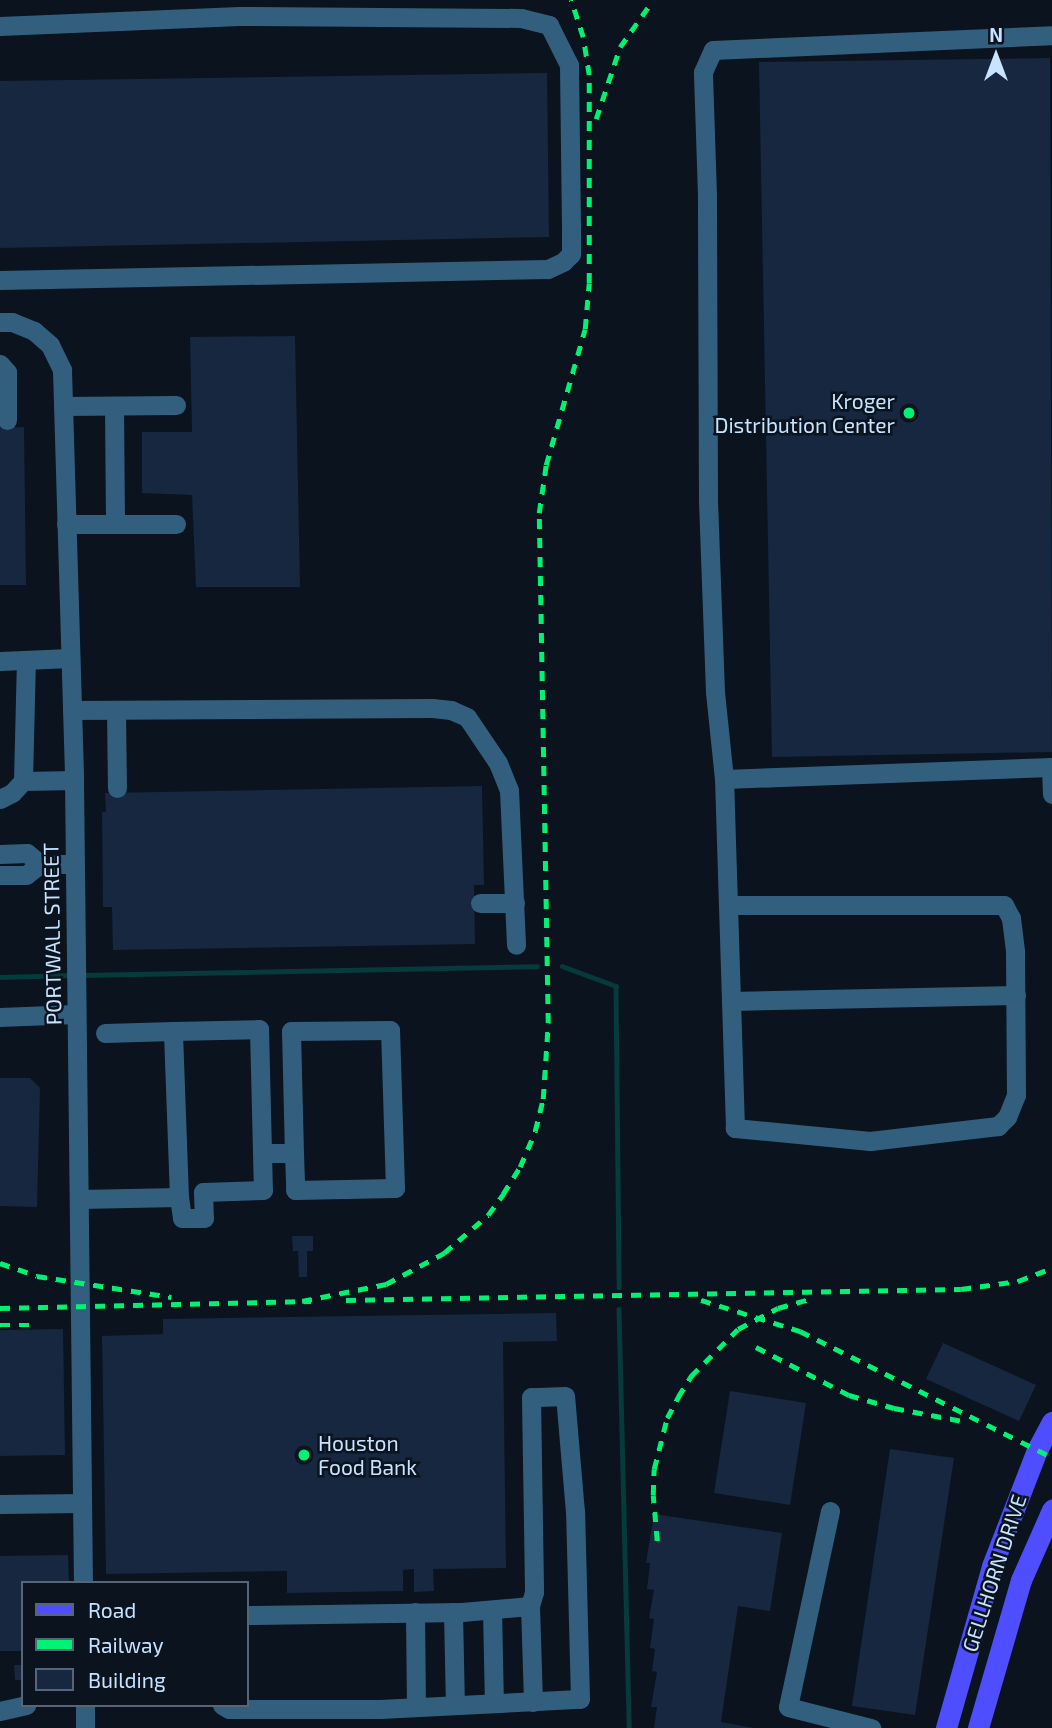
<!DOCTYPE html>
<html>
<head>
<meta charset="utf-8">
<style>
	body { margin:0 }
	#map { position:relative; width:1052px; height:1728px; overflow:hidden; background:#0b131e; font-family:"Exo 2",sans-serif }
	div>[style] { position:absolute }
	[style*='--x'] { left:calc(var(--x)*1px); top:calc(var(--y)*1px); width:calc(var(--w)*1px); rotate:calc(var(--a)*1deg) }
	.stream>* { height:4.5px; margin:-2.25px; padding:0 2.25px; transform-origin:2.25px; border-radius:2.25px; background:#063a3b }
	.building>* { inset:0; background:#16273f }
	.minor>* { height:19px; margin:-9.5px; padding:0 9.5px; transform-origin:9.5px; border-radius:9.5px; background:#335f7f }
	.major>* { height:21px; margin:-10.5px; padding:0 10.5px; transform-origin:10.5px; border-radius:10.5px; background:#4f4eff }
	.rail>* { height:4.5px; margin-top:-2.25px; transform-origin:0; background:repeating-linear-gradient(90deg,#00f274 0 10px,transparent 0 19px) }
	.dots>* { width:19px; height:19px; translate:-50% -50%; box-sizing:border-box; border:4px solid #0b131e; border-radius:50% }
	span { translate:-50% -50%; white-space:nowrap; text-align:center; line-height:1.15; -webkit-text-stroke:5px #0b131e; paint-order:stroke }
	.poi-label { font-size:21px; color:#c7e3ff }
	.right { translate:-100% -50%; text-align:right }
	.left { translate:0 -50%; text-align:left }
	.street-label { font-size:21px; color:#c7e3ff }
	.legend { position:absolute; left:21px; top:1581px; width:228px; height:126px; box-sizing:border-box; background:#0b131e; border:2px solid #566678; margin:0; padding:9px 12px; list-style:none; font-size:21px; color:#c7e3ff }
	.legend li { display:flex; align-items:center; gap:14px; height:35px }
	.legend b { width:35px; border:2px solid #566678 }
	.north { position:absolute; left:961px; top:21px; width:70px; height:70px; -webkit-text-stroke:5px #0b131e; paint-order:stroke; rotate:0deg; font-size:19px; font-weight:700; line-height:28px; text-align:center; color:#c7e3ff }
	.north::after { content:''; display:block; margin:auto; width:24px; height:32px; background:#c7e3ff; clip-path:polygon(50% 0,100% 100%,50% 72%,0 100%) }
</style>
</head>
<body>
<div id="map">
	<div class="stream">
		<div style="--x:562;--y:966;--w:58;--a:20.3"></div>
		<div style="--x:616;--y:986;--w:301;--a:89.4"></div>
		<div style="--x:81;--y:975;--w:456;--a:-1.1"></div>
		<div style="--x:0;--y:977;--w:73;--a:-1.6"></div>
		<div style="--x:619;--y:1309;--w:419;--a:88.6"></div>
	</div>
	<div class="building">
		<div style="clip-path:polygon(1050px 58px,1052px 752px,772px 757px,759px 62px)"></div>
		<div style="clip-path:polygon(547px 73px,549px 237px,0 248px,0 81px)"></div>
		<div style="clip-path:polygon(295px 336px,300px 587px,196px 587px,192px 495px,142px 493px,142px 432px,192px 432px,190px 337px)"></div>
		<div style="clip-path:polygon(24px 427px,26px 585px,0 585px,0 428px)"></div>
		<div style="clip-path:polygon(482px 786px,484px 885px,474px 885px,475px 944px,113px 950px,112px 907px,103px 907px,102px 812px,106px 812px,105px 793px)"></div>
		<div style="clip-path:polygon(0 1078px,30px 1078px,40px 1088px,37px 1207px,0 1206px)"></div>
		<div style="clip-path:polygon(292px 1236px,313px 1236px,313px 1251px,307px 1251px,307px 1277px,299px 1277px,298px 1251px,293px 1251px)"></div>
		<div style="clip-path:polygon(556px 1313px,557px 1341px,503px 1342px,506px 1568px,433px 1569px,434px 1591px,414px 1592px,414px 1569px,403px 1570px,403px 1591px,287px 1593px,287px 1571px,106px 1574px,102px 1336px,163px 1334px,163px 1319px)"></div>
		<div style="clip-path:polygon(63px 1329px,65px 1455px,0 1456px,0 1330px)"></div>
		<div style="clip-path:polygon(943px 1343px,1036px 1385px,1019px 1421px,926px 1379px)"></div>
		<div style="clip-path:polygon(730px 1391px,806px 1403px,790px 1505px,714px 1493px)"></div>
		<div style="clip-path:polygon(890px 1449px,954px 1458px,915px 1715px,852px 1706px)"></div>
		<div style="clip-path:polygon(654px 1514px,782px 1533px,770px 1611px,738px 1606px,721px 1722px,754px 1728px,654px 1728px,657px 1707px,651px 1707px,657px 1672px,652px 1671px,655px 1649px,650px 1648px,654px 1619px,649px 1618px,654px 1590px,647px 1589px,650px 1563px,646px 1563px)"></div>
		<div style="clip-path:polygon(68px 1555px,69px 1583px,23px 1583px,23px 1651px,0 1651px,0 1556px)"></div>
		<div style="clip-path:polygon(14px 1665px,23px 1665px,23px 1680px,15px 1680px)"></div>
	</div>
	<div class="minor">
		<div style="--x:0;--y:26;--w:239;--a:-2.4"></div>
		<div style="--x:239;--y:16;--w:282;--a:0.4"></div>
		<div style="--x:521;--y:18;--w:29;--a:14"></div>
		<div style="--x:549;--y:25;--w:45;--a:63.4"></div>
		<div style="--x:569;--y:65;--w:160;--a:89.3"></div>
		<div style="--x:571;--y:225;--w:29;--a:90"></div>
		<div style="--x:571;--y:254;--w:11;--a:135"></div>
		<div style="--x:563;--y:262;--w:17;--a:155"></div>
		<div style="--x:548;--y:269;--w:548;--a:178.85"></div>
		<div style="--x:0;--y:322;--w:12;--a:0"></div>
		<div style="--x:12;--y:322;--w:24;--a:22"></div>
		<div style="--x:34;--y:331;--w:21;--a:41"></div>
		<div style="--x:50;--y:345;--w:28;--a:64"></div>
		<div style="--x:62;--y:370;--w:410;--a:88.3"></div>
		<div style="--x:74;--y:780;--w:803;--a:89.36"></div>
		<div style="--x:0;--y:364;--w:11;--a:49"></div>
		<div style="--x:7;--y:372;--w:48;--a:90"></div>
		<div style="--x:63;--y:406;--w:113;--a:-0.5"></div>
		<div style="--x:114;--y:406;--w:118;--a:89.5"></div>
		<div style="--x:66;--y:524;--w:110;--a:0"></div>
		<div style="--x:0;--y:661;--w:70;--a:-2.5"></div>
		<div style="--x:72;--y:710;--w:360;--a:-0.3"></div>
		<div style="--x:432;--y:708;--w:19;--a:6"></div>
		<div style="--x:451;--y:710;--w:17;--a:24"></div>
		<div style="--x:467;--y:717;--w:55;--a:56"></div>
		<div style="--x:498;--y:763;--w:29;--a:68"></div>
		<div style="--x:509;--y:790;--w:155;--a:87.4"></div>
		<div style="--x:116;--y:710;--w:78;--a:89.3"></div>
		<div style="--x:1051;--y:767;--w:27;--a:88"></div>
		<div style="--x:724;--y:779;--w:328;--a:-2.1"></div>
		<div style="--x:23;--y:781;--w:51;--a:-1.1"></div>
		<div style="--x:0;--y:799;--w:13;--a:-27"></div>
		<div style="--x:12;--y:793;--w:16;--a:-47"></div>
		<div style="--x:23;--y:781;--w:121;--a:-88.6"></div>
		<div style="--x:0;--y:854;--w:27;--a:-2"></div>
		<div style="--x:27;--y:853;--w:17;--a:40"></div>
		<div style="--x:0;--y:875;--w:26;--a:0"></div>
		<div style="--x:26;--y:875;--w:18;--a:-38"></div>
		<div style="--x:40;--y:864;--w:34;--a:0"></div>
		<div style="--x:480;--y:903;--w:35;--a:0"></div>
		<div style="--x:728;--y:905;--w:276;--a:0"></div>
		<div style="--x:1004;--y:905;--w:15;--a:62"></div>
		<div style="--x:1011;--y:918;--w:34;--a:83"></div>
		<div style="--x:1015;--y:952;--w:143;--a:89.6"></div>
		<div style="--x:1016;--y:1095;--w:24;--a:112"></div>
		<div style="--x:1007;--y:1117;--w:13;--a:135"></div>
		<div style="--x:998;--y:1126;--w:129;--a:173.3"></div>
		<div style="--x:870;--y:1141;--w:136;--a:-174.5"></div>
		<div style="--x:735;--y:1128;--w:349;--a:-91.8"></div>
		<div style="--x:724;--y:779;--w:87;--a:-95.9"></div>
		<div style="--x:715;--y:692;--w:194;--a:-92.1"></div>
		<div style="--x:708;--y:498;--w:303;--a:-90.2"></div>
		<div style="--x:707;--y:195;--w:123;--a:-91.9"></div>
		<div style="--x:703;--y:72;--w:24;--a:-66"></div>
		<div style="--x:713;--y:50;--w:339;--a:-2.5"></div>
		<div style="--x:731;--y:1001;--w:285;--a:-1.2"></div>
		<div style="--x:0;--y:1017;--w:76;--a:-2.3"></div>
		<div style="--x:105;--y:1033;--w:68;--a:-1.7"></div>
		<div style="--x:262;--y:1153;--w:32;--a:0"></div>
		<div style="--x:294;--y:1153;--w:37;--a:88"></div>
		<div style="--x:295;--y:1190;--w:100;--a:-1.1"></div>
		<div style="--x:395;--y:1188;--w:158;--a:-91.8"></div>
		<div style="--x:390;--y:1030;--w:99;--a:179.4"></div>
		<div style="--x:291;--y:1031;--w:122;--a:88.6"></div>
		<div style="--x:79;--y:1199;--w:100;--a:-1.1"></div>
		<div style="--x:179;--y:1197;--w:166;--a:-92.1"></div>
		<div style="--x:173;--y:1031;--w:86;--a:-1.3"></div>
		<div style="--x:259;--y:1029;--w:161;--a:88.6"></div>
		<div style="--x:263;--y:1190;--w:60;--a:178.1"></div>
		<div style="--x:203;--y:1192;--w:26;--a:88"></div>
		<div style="--x:204;--y:1218;--w:22;--a:180"></div>
		<div style="--x:182;--y:1218;--w:21;--a:-98"></div>
		<div style="--x:0;--y:1504;--w:82;--a:-0.7"></div>
		<div style="--x:830;--y:1511;--w:200;--a:102.1"></div>
		<div style="--x:788;--y:1707;--w:86;--a:14.2"></div>
		<div style="--x:530;--y:1606;--w:96;--a:88.2"></div>
		<div style="--x:492;--y:1610;--w:93;--a:88.8"></div>
		<div style="--x:415;--y:1612;--w:95;--a:89.4"></div>
		<div style="--x:453;--y:1612;--w:93;--a:88.8"></div>
		<div style="--x:85;--y:1705;--w:23;--a:90"></div>
		<div style="--x:222;--y:1705;--w:8;--a:30"></div>
		<div style="--x:229;--y:1709;--w:151;--a:0"></div>
		<div style="--x:380;--y:1709;--w:200;--a:-2.9"></div>
		<div style="--x:580;--y:1699;--w:187;--a:-91.5"></div>
		<div style="--x:575;--y:1512;--w:116;--a:-94.9"></div>
		<div style="--x:565;--y:1396;--w:34;--a:178"></div>
		<div style="--x:531;--y:1397;--w:195;--a:89.1"></div>
		<div style="--x:534;--y:1592;--w:15;--a:106"></div>
		<div style="--x:530;--y:1606;--w:68;--a:175"></div>
		<div style="--x:462;--y:1612;--w:215;--a:179.2"></div>
		<div style="--x:0;--y:1711;--w:27;--a:-13"></div>
	</div>
	<div class="major">
		<div style="--x:946;--y:1728;--w:168;--a:-74.1"></div>
		<div style="--x:992;--y:1566;--w:124;--a:-68.8"></div>
		<div style="--x:1037;--y:1450;--w:32;--a:-62"></div>
		<div style="--x:978;--y:1728;--w:154;--a:-73.8"></div>
		<div style="--x:1021;--y:1580;--w:77;--a:-66.1"></div>
	</div>
	<div class="rail">
		<div style="--x:596;--y:119;--w:76;--a:-71.6"></div>
		<div style="--x:620;--y:47;--w:57;--a:-54.9"></div>
		<div style="--x:0;--y:1263;--w:39;--a:19"></div>
		<div style="--x:37;--y:1276;--w:136;--a:8.9"></div>
		<div style="--x:346;--y:1300;--w:615;--a:-1.02"></div>
		<div style="--x:961;--y:1289;--w:58;--a:-8"></div>
		<div style="--x:1018;--y:1281;--w:36;--a:-21"></div>
		<div style="--x:701;--y:1300;--w:104;--a:17.4"></div>
		<div style="--x:800;--y:1331;--w:282;--a:26.6"></div>
		<div style="--x:302;--y:1301;--w:86;--a:-11.4"></div>
		<div style="--x:386;--y:1284;--w:66;--a:-28.1"></div>
		<div style="--x:444;--y:1253;--w:58;--a:-40.8"></div>
		<div style="--x:488;--y:1215;--w:26;--a:-54"></div>
		<div style="--x:503;--y:1194;--w:32;--a:-58"></div>
		<div style="--x:520;--y:1167;--w:39;--a:-67"></div>
		<div style="--x:535;--y:1131;--w:33;--a:-76"></div>
		<div style="--x:543;--y:1099;--w:76;--a:-86.2"></div>
		<div style="--x:548;--y:1023;--w:510;--a:-91.01"></div>
		<div style="--x:539;--y:513;--w:49;--a:-81.7"></div>
		<div style="--x:546;--y:465;--w:141;--a:-74"></div>
		<div style="--x:585;--y:329;--w:46;--a:-85"></div>
		<div style="--x:589;--y:283;--w:208;--a:-90"></div>
		<div style="--x:589;--y:75;--w:38;--a:-99"></div>
		<div style="--x:583;--y:37;--w:39;--a:-108"></div>
		<div style="--x:0;--y:1308;--w:311;--a:-1.3"></div>
		<div style="--x:0;--y:1325;--w:33;--a:0"></div>
		<div style="--x:756;--y:1347;--w:105;--a:27.3"></div>
		<div style="--x:849;--y:1395;--w:47;--a:16.1"></div>
		<div style="--x:894;--y:1408;--w:75;--a:10.7"></div>
		<div style="--x:657;--y:1541;--w:46;--a:-95"></div>
		<div style="--x:653;--y:1495;--w:26;--a:-88"></div>
		<div style="--x:654;--y:1469;--w:53;--a:-75.7"></div>
		<div style="--x:667;--y:1418;--w:24;--a:-62"></div>
		<div style="--x:678;--y:1397;--w:25;--a:-58"></div>
		<div style="--x:691;--y:1376;--w:66;--a:-45"></div>
		<div style="--x:738;--y:1329;--w:45;--a:-27.7"></div>
		<div style="--x:778;--y:1308;--w:36;--a:-16"></div>
	</div>
	<div class="dots">
		<div style="left:909px;top:413px;background:#00f274"></div>
		<div style="left:304px;top:1455px;background:#00f274"></div>
	</div>
	<div class="poi-label">
		<span class="right" style="left:895px;top:413px">Kroger<br>Distribution Center</span>
		<span class="left" style="left:318px;top:1455px">Houston<br>Food Bank</span>
	</div>
	<div class="street-label">
		<span style="left:52px;top:934px;rotate:-91deg">PORTWALL STREET</span>
		<span style="left:994px;top:1573px;rotate:-72deg">GELLHORN DRIVE</span>
	</div>
	<ul class="legend">
	<li><b style="height:9px;background:#4f4eff"></b>Road</li>
	<li><b style="height:9px;background:#00f274"></b>Railway</li>
	<li><b style="height:19px;background:#16273f"></b>Building</li>
	</ul>
	<div class="north">N</div>
</div>
</body>
</html>
